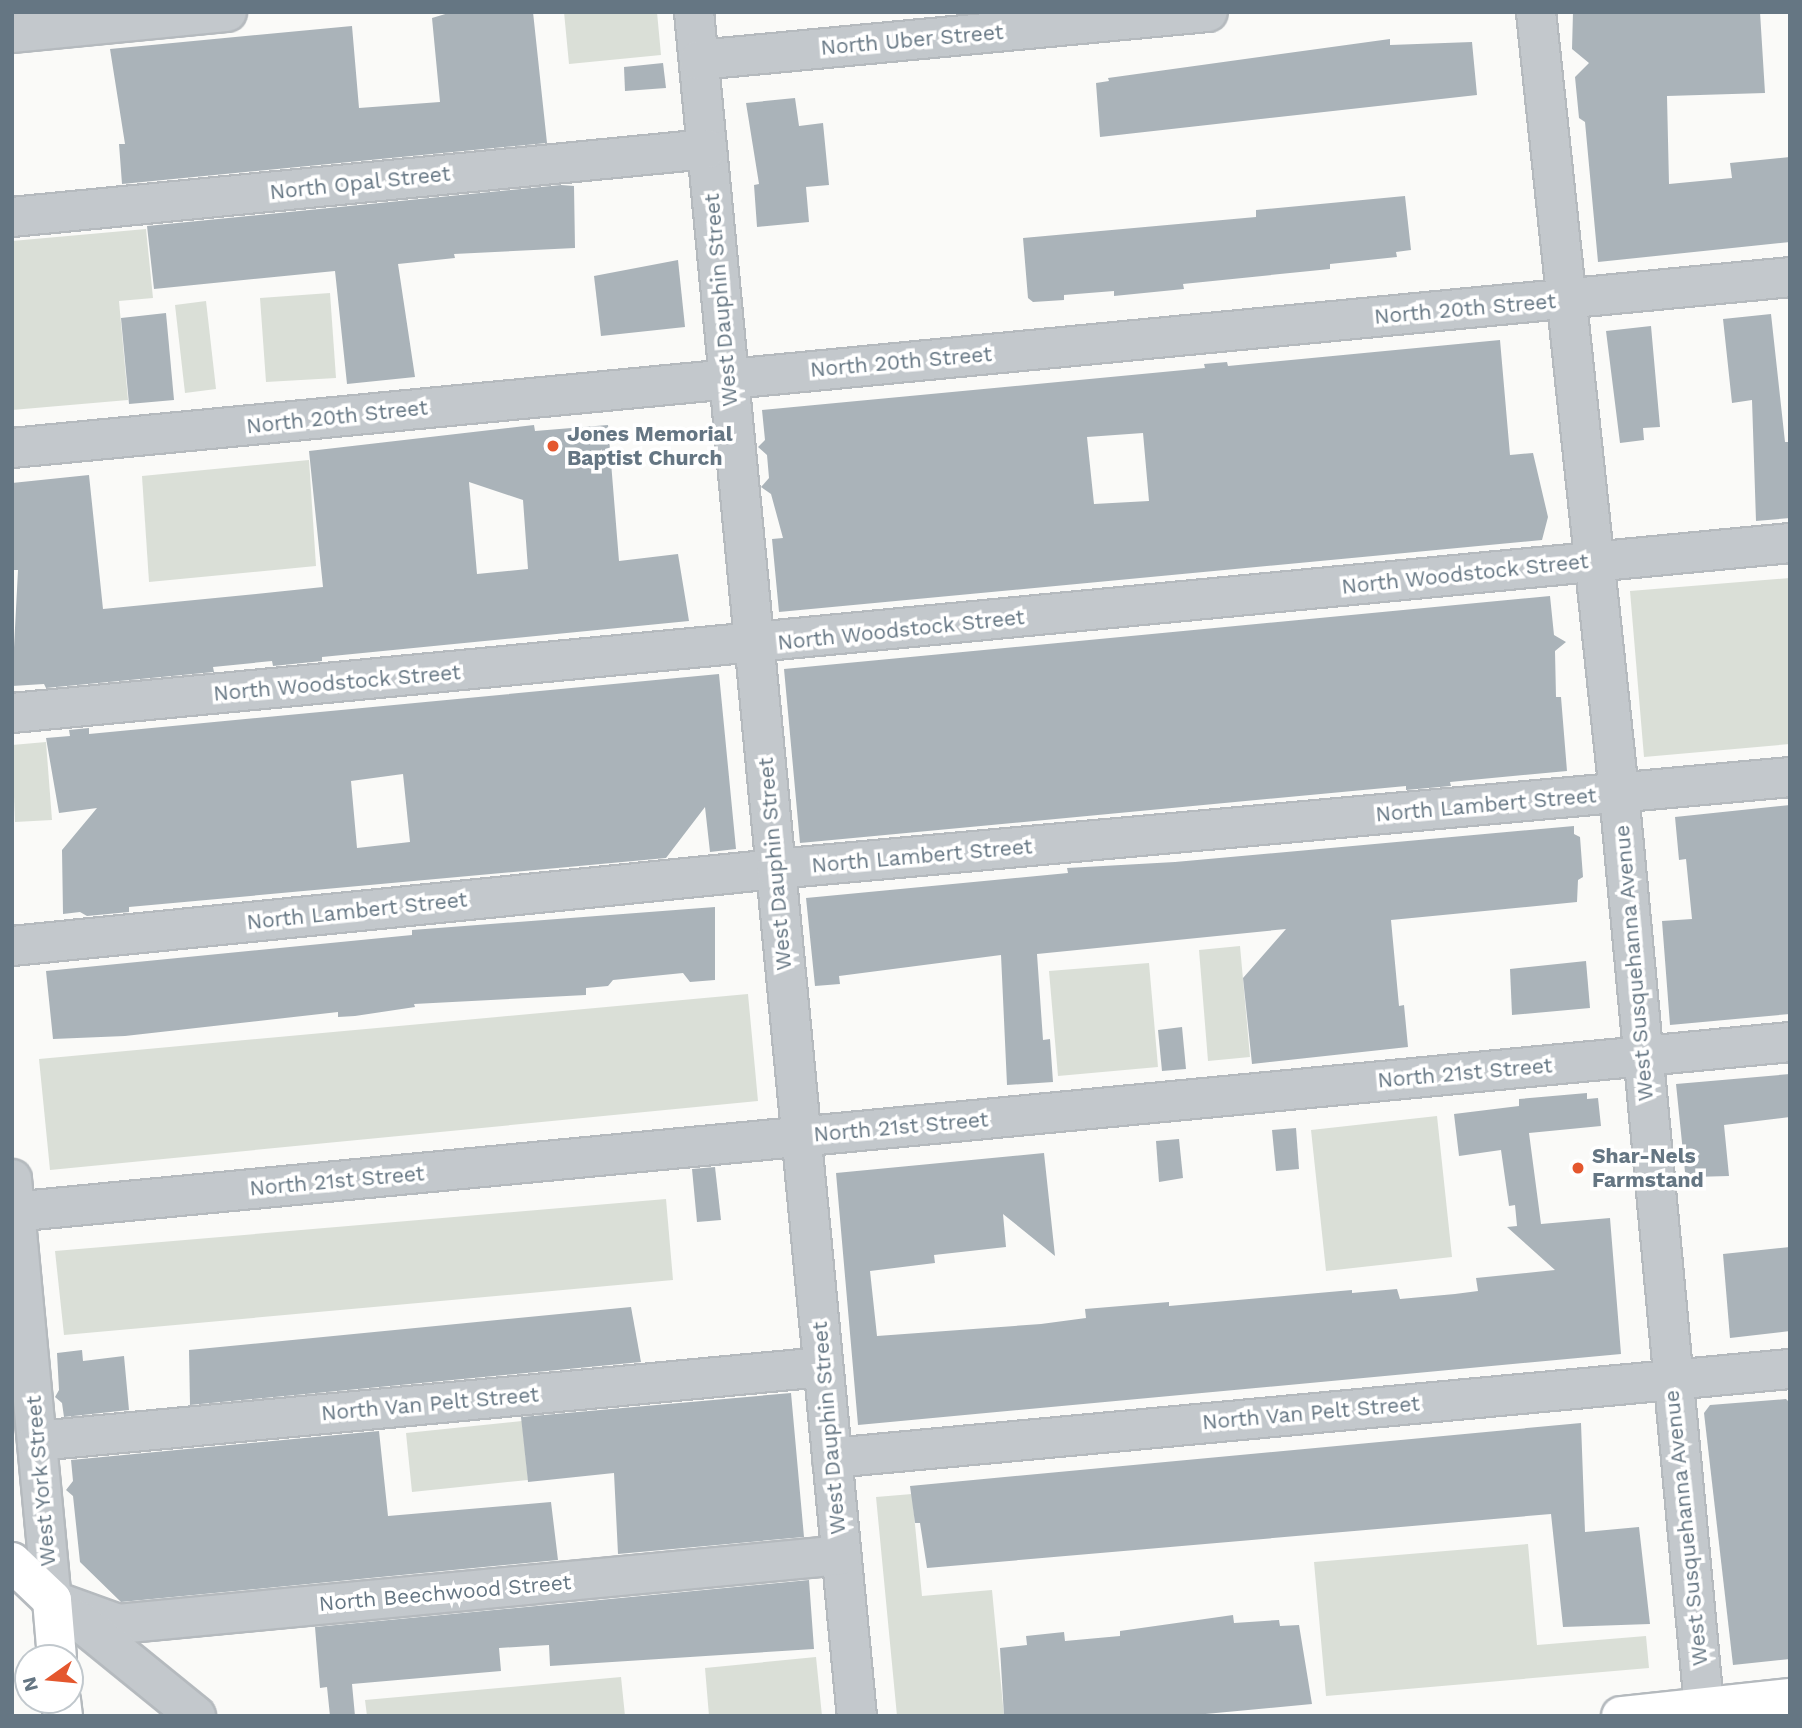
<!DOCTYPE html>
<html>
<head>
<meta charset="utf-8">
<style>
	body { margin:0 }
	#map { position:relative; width:1802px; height:1728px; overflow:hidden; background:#fafaf8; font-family:"Work Sans",sans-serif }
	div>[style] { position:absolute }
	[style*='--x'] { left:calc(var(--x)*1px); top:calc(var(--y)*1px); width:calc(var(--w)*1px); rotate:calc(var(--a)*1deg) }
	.green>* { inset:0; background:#dadfd7 }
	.building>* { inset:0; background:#aab3b9 }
	.roads { filter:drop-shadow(2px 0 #b5babe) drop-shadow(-2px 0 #b5babe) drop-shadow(0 2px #b5babe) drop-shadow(0 -2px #b5babe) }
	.minor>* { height:38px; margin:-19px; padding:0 19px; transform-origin:19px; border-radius:19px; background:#c3c8cc }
	.major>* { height:38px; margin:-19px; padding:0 19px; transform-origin:19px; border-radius:19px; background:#fff }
	.dots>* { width:19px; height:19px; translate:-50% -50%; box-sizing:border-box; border:4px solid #fff; border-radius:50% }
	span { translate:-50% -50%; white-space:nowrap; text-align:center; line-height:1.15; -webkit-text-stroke:7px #fff; paint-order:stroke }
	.street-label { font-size:21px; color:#657683 }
	.poi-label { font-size:21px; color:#657683; font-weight:700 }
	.left { translate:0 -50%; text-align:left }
	.frame { position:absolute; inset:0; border:14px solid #657683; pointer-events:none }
	.north { position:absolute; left:14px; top:1644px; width:70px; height:70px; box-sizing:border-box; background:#fff; border:2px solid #c1c8cd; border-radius:50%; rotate:255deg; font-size:19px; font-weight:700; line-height:28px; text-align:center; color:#657683 }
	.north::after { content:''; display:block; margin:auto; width:24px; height:32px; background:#e4572e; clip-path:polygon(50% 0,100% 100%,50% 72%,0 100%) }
</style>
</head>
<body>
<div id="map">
	<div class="green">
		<div style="clip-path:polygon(564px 12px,657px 12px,661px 55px,569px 64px)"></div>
		<div style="clip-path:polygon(146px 229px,153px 298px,119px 301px,128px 400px,12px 410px,12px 241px)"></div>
		<div style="clip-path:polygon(330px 293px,336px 378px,266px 382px,260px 298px)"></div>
		<div style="clip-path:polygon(206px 301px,216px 389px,185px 393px,175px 305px)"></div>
		<div style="clip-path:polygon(309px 460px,316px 566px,149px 582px,142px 476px)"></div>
		<div style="clip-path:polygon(1790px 578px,1790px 744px,1644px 757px,1630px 591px)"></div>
		<div style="clip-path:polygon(46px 742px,52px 820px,15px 822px,12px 745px)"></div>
		<div style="clip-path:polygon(1240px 946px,1250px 1057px,1208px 1061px,1199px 950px)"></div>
		<div style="clip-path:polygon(1149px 963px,1158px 1067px,1058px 1076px,1049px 971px)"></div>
		<div style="clip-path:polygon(748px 994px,758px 1101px,50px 1170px,39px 1059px)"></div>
		<div style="clip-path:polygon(1437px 1116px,1452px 1257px,1326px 1271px,1311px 1130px)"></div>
		<div style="clip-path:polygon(666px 1199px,673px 1280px,64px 1335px,55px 1251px)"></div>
		<div style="clip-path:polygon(522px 1421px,528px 1480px,412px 1492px,406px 1433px)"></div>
		<div style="clip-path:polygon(912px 1494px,922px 1596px,992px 1590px,1004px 1716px,897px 1716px,876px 1497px)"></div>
		<div style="clip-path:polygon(1528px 1544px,1537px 1645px,1646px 1636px,1649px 1668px,1326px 1696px,1314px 1562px)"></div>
		<div style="clip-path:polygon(816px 1657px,822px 1716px,709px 1716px,705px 1668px)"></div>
		<div style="clip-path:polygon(621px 1677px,625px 1716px,367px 1716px,365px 1700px)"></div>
	</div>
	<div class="building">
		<div style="clip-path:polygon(452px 12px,533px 12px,547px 143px,122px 184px,119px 144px,125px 144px,110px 49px,352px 26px,359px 108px,440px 102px,432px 18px)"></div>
		<div style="clip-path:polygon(1573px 12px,1760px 12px,1765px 93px,1667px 96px,1669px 184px,1732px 178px,1730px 163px,1790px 157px,1790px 242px,1598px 262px,1585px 122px,1579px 118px,1575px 77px,1589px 63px,1572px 49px)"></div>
		<div style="clip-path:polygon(1390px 39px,1390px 45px,1472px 42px,1477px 95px,1100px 137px,1096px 83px,1109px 81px,1108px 78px)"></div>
		<div style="clip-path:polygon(663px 63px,666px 88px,625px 91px,624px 67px)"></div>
		<div style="clip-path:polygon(795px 98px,799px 126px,823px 123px,829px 185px,806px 187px,809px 222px,757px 227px,754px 185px,759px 184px,746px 103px)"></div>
		<div style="clip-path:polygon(561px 185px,574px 186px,575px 248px,454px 254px,455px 258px,398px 264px,415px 377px,347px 384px,335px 271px,154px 289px,147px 226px)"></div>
		<div style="clip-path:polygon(1405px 196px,1411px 250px,1396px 252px,1397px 257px,1330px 264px,1330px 269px,1183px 284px,1184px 289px,1114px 296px,1114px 291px,1064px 295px,1064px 300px,1033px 302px,1028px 298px,1023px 238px,1256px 217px,1256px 210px)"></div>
		<div style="clip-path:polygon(678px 260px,685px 327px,601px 336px,594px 276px)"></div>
		<div style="clip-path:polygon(166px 313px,174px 400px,129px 404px,121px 318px)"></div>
		<div style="clip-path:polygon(1771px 314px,1785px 442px,1790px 442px,1790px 518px,1756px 521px,1752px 400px,1732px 403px,1723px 319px)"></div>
		<div style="clip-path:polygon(1651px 326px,1660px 427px,1643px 428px,1644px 440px,1620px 443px,1606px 331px)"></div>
		<div style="clip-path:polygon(evenodd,1500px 340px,1510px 455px,1533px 453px,1548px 517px,1542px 540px,779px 612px,772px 539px,783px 538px,771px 494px,761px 487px,769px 478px,767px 455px,758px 447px,765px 440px,762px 410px,1205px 368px,1204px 364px,1227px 362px,1228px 366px,1500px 340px,1143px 433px,1149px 501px,1094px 504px,1087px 437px,1143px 433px)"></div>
		<div style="clip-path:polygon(evenodd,534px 425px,535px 431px,608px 425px,619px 561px,678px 554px,689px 621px,322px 657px,322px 661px,273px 666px,272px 661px,213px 667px,214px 672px,46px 688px,44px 684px,12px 686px,18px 570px,12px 570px,12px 483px,89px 475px,103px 609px,256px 594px,323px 587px,309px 451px,534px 425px,469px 482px,523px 500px,528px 569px,477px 574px,469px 482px)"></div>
		<div style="clip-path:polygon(1550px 596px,1554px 635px,1566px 642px,1555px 651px,1556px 697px,1561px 697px,1567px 771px,1450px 782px,1451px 786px,1406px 790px,1406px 786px,800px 843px,784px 669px)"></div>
		<div style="clip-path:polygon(evenodd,719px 674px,736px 849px,710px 852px,705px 807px,666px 858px,129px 907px,129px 912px,87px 916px,80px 912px,63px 914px,62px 850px,97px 808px,59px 813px,46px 738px,70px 736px,69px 730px,89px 728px,89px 734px,719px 674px,403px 774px,410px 842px,357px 848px,351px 781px,403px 774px)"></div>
		<div style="clip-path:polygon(1790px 805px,1790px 1014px,1670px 1025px,1662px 921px,1692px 919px,1686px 859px,1679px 860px,1675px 817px)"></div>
		<div style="clip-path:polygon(1574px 826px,1574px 834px,1580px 837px,1583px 877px,1578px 880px,1577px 902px,1391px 920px,1399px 1006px,1404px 1005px,1408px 1047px,1252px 1064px,1243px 978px,1286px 929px,1037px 954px,1043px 1040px,1050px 1039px,1053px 1082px,1007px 1085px,1001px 955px,839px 976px,840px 984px,815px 986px,806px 898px,1068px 873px,1067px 868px,1175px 862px)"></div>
		<div style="clip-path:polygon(715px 907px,715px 980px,690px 982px,683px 973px,613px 980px,608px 986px,586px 988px,586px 995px,414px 1004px,415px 1007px,355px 1016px,338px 1017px,338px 1012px,125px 1036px,53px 1039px,46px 971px,412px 935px,412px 930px)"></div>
		<div style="clip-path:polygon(1586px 961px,1590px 1008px,1512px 1015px,1510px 969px)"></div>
		<div style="clip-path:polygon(1182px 1027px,1186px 1069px,1162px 1071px,1158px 1030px)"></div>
		<div style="clip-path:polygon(1790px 1074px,1790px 1117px,1724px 1125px,1729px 1176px,1693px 1177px,1685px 1172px,1676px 1084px)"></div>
		<div style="clip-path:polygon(1587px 1093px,1587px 1099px,1598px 1098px,1601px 1126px,1529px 1133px,1541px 1224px,1610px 1218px,1621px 1354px,858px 1425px,836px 1173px,1044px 1153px,1055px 1256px,1003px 1214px,1006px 1247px,934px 1255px,935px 1263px,870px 1271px,877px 1336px,1041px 1324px,1086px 1318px,1085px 1309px,1169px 1302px,1169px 1306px,1352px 1290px,1352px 1293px,1397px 1289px,1400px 1299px,1455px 1294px,1478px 1291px,1476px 1278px,1555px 1270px,1507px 1227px,1517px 1226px,1515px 1205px,1509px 1206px,1501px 1150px,1459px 1156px,1454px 1114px,1519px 1106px,1519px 1099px)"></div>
		<div style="clip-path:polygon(1296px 1128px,1299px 1169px,1276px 1171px,1272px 1130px)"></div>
		<div style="clip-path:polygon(1179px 1139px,1183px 1178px,1159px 1182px,1156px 1141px)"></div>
		<div style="clip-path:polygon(715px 1167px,721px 1220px,697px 1222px,692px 1169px)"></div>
		<div style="clip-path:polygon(1790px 1247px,1790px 1331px,1730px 1338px,1723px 1254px)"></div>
		<div style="clip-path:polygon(631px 1307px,641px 1362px,190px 1405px,189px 1350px)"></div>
		<div style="clip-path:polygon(82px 1350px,83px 1361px,124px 1356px,129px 1410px,64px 1417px,62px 1403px,55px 1397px,59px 1390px,57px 1353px)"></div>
		<div style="clip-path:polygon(791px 1393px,804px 1537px,618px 1554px,614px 1473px,528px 1482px,521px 1417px)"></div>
		<div style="clip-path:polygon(1786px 1399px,1790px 1403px,1790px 1659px,1733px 1665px,1704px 1413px,1710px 1405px)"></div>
		<div style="clip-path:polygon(1581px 1423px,1585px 1532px,1639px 1527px,1650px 1624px,1563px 1627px,1551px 1514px,927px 1568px,920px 1523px,915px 1523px,910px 1486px)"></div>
		<div style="clip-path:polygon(379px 1431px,388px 1516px,551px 1502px,558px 1560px,121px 1602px,80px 1562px,73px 1496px,66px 1490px,73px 1481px,71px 1460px)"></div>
		<div style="clip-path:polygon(809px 1580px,814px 1649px,550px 1666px,549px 1645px,499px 1648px,501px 1671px,352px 1684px,355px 1716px,330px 1716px,327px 1687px,320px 1688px,315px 1627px)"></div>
		<div style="clip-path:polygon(1233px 1615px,1234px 1623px,1279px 1620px,1280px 1626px,1299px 1625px,1312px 1704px,1184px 1716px,1004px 1716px,1000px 1648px,1027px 1645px,1026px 1636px,1064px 1632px,1065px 1641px,1120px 1636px,1120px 1631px)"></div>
	</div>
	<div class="roads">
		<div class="minor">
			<div style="--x:694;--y:12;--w:1712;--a:84.54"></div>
			<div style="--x:1536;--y:12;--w:785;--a:83.93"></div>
			<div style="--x:1619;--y:793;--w:917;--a:84.68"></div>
			<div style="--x:12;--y:33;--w:216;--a:-5.6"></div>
			<div style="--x:699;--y:60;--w:511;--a:-5.39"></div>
			<div style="--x:12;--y:217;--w:698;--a:-5.59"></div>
			<div style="--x:12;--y:448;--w:1786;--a:-5.49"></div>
			<div style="--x:12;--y:713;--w:1786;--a:-5.46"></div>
			<div style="--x:12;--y:946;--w:768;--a:-5.76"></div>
			<div style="--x:776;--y:869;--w:1018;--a:-5.18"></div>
			<div style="--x:12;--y:1179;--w:423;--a:84.6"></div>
			<div style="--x:12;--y:1212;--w:1786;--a:-5.46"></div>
			<div style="--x:37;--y:1441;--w:789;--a:-5.38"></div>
			<div style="--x:832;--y:1458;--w:962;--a:-5.31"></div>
			<div style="--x:52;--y:1600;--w:70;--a:20"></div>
			<div style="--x:118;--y:1624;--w:726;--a:-5.45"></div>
			<div style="--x:78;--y:1620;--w:152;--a:39.1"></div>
		</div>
		<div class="major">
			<div style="--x:12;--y:1562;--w:55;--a:43.5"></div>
			<div style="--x:52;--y:1600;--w:58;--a:85.1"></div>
			<div style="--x:61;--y:1700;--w:16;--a:83"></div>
			<div style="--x:1621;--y:1716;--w:170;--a:-6.1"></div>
		</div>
	</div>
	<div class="dots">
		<div style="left:553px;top:446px;background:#e4572e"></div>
		<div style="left:1578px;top:1168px;background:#e4572e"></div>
	</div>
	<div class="street-label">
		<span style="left:912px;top:40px;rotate:-5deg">North Uber Street</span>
		<span style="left:360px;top:183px;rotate:-6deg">North Opal Street</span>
		<span style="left:721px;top:300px;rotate:-95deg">West Dauphin Street</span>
		<span style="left:1465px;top:309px;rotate:-5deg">North 20th Street</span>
		<span style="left:901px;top:362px;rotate:-5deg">North 20th Street</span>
		<span style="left:337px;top:417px;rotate:-6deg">North 20th Street</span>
		<span style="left:1465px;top:574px;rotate:-6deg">North Woodstock Street</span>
		<span style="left:901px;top:630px;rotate:-6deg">North Woodstock Street</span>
		<span style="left:337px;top:683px;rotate:-5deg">North Woodstock Street</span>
		<span style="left:1486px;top:805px;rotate:-5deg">North Lambert Street</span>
		<span style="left:922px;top:856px;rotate:-5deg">North Lambert Street</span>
		<span style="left:775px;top:864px;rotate:-95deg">West Dauphin Street</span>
		<span style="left:357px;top:911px;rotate:-6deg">North Lambert Street</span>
		<span style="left:1634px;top:963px;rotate:-95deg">West Susquehanna Avenue</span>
		<span style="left:1465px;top:1073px;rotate:-5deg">North 21st Street</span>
		<span style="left:901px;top:1127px;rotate:-5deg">North 21st Street</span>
		<span style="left:337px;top:1181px;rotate:-5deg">North 21st Street</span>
		<span style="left:430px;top:1404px;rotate:-5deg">North Van Pelt Street</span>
		<span style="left:1311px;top:1413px;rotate:-5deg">North Van Pelt Street</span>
		<span style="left:829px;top:1428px;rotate:-95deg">West Dauphin Street</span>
		<span style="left:41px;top:1481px;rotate:-95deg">West York Street</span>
		<span style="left:1686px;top:1528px;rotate:-96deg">West Susquehanna Avenue</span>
		<span style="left:445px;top:1593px;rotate:-5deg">North Beechwood Street</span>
	</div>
	<div class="poi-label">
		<span class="left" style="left:567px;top:446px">Jones Memorial<br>Baptist Church</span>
		<span class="left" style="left:1592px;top:1168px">Shar-Nels<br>Farmstand</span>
	</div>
	<div class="frame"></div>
	<div class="north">N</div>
</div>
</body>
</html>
